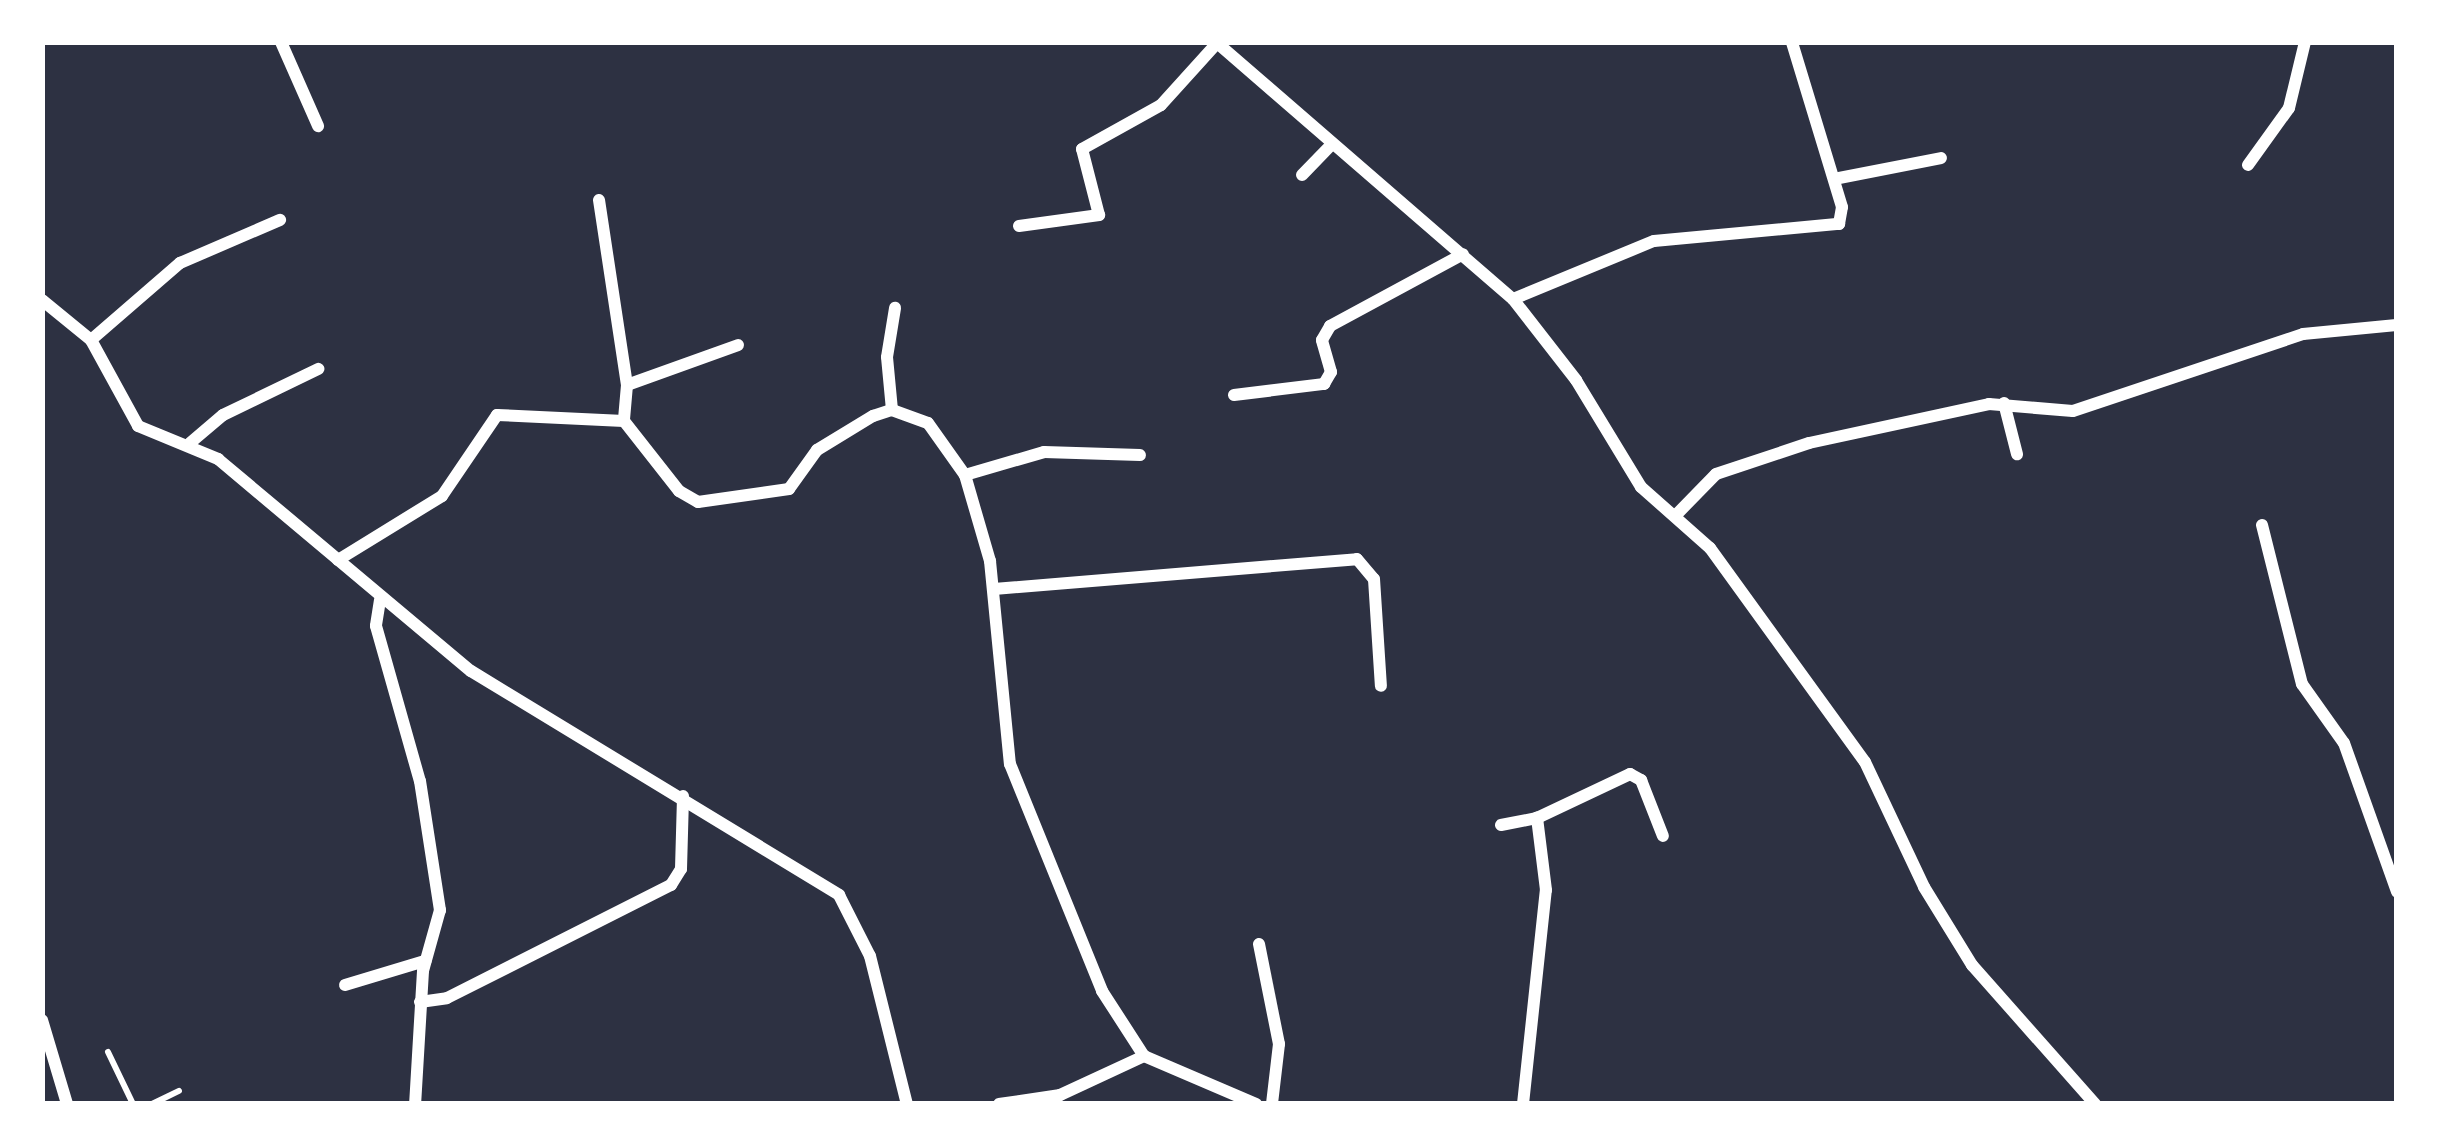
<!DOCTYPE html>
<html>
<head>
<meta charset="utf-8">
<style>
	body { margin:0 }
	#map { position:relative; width:2439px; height:1146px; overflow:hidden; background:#2d3142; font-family:Mulish,sans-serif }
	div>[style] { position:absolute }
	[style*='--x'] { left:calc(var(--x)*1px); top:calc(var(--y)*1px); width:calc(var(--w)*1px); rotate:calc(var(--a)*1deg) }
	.service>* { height:6px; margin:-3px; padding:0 3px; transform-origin:3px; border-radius:3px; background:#fff }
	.minor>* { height:12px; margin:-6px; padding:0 6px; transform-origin:6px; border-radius:6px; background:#fff }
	span { translate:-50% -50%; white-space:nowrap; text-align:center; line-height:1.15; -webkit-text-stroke:12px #fff; paint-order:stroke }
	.frame { position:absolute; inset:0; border:45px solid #fff; pointer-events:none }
</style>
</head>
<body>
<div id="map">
	<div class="service">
		<div style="--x:108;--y:1052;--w:58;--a:64.3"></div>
		<div style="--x:152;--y:1104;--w:30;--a:-26"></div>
	</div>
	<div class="minor">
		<div style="--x:281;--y:42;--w:92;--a:66.2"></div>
		<div style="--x:1216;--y:42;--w:393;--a:40.9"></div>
		<div style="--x:1513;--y:299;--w:103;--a:52.1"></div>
		<div style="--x:1576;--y:380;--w:125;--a:58.7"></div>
		<div style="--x:1641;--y:487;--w:92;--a:41.5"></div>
		<div style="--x:1710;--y:548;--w:264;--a:54.1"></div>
		<div style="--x:1865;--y:762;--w:138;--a:64.7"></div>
		<div style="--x:1924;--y:887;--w:92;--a:58.4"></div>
		<div style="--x:1972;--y:965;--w:186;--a:48.5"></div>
		<div style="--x:2248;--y:165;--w:70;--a:-54.3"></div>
		<div style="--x:2289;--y:108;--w:68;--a:-76.4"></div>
		<div style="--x:1302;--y:175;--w:43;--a:-45.9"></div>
		<div style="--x:1834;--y:179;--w:109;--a:-11.1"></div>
		<div style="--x:599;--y:200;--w:187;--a:81.4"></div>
		<div style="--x:627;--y:385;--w:36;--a:95"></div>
		<div style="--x:1019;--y:226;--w:81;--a:-7.8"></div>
		<div style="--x:1099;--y:215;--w:68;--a:-104.4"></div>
		<div style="--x:1082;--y:149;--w:90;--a:-29.1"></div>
		<div style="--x:1161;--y:105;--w:84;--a:-47.9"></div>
		<div style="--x:1513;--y:299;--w:152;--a:-22.4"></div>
		<div style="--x:1654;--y:241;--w:186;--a:-5.3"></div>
		<div style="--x:1839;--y:224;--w:17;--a:-80"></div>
		<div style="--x:1842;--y:207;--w:172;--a:-106.9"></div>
		<div style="--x:42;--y:300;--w:63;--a:39.2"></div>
		<div style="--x:91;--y:340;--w:98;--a:61.3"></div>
		<div style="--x:138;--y:426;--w:87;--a:22.4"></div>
		<div style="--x:218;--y:459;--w:330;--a:40"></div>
		<div style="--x:471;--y:671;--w:431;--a:31.3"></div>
		<div style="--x:839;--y:895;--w:68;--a:63.1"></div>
		<div style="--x:870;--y:956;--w:153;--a:76"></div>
		<div style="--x:91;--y:340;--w:118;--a:-40.9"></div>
		<div style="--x:180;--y:263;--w:109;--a:-23.3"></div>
		<div style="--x:627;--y:385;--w:118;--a:-19.8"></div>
		<div style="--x:1234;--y:395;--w:91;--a:-7"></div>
		<div style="--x:1324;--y:384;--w:14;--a:-60"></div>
		<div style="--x:1331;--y:372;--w:33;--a:-106"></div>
		<div style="--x:1322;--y:340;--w:16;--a:-60"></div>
		<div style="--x:1330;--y:326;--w:151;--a:-28.4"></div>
		<div style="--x:2004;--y:403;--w:53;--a:75.7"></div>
		<div style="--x:892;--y:410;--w:53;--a:-95.4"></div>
		<div style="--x:887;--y:357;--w:50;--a:-80.7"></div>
		<div style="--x:190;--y:443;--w:43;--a:-40.3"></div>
		<div style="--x:223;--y:415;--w:106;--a:-25.8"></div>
		<div style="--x:965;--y:475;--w:82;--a:-16.2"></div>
		<div style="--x:1044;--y:452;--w:96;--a:1.8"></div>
		<div style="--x:1676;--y:515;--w:57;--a:-45.7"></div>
		<div style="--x:1716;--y:474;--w:98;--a:-18.4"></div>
		<div style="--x:1809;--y:443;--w:184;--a:-12.2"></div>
		<div style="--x:1989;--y:404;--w:84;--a:4.8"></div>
		<div style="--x:2073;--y:411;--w:243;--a:-18.5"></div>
		<div style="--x:2303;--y:334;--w:94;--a:-5.5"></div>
		<div style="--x:2262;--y:525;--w:164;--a:75.9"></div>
		<div style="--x:2302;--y:684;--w:72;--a:54.6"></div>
		<div style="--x:2344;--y:743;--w:158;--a:70.4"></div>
		<div style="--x:338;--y:560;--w:122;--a:-31.6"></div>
		<div style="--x:442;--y:496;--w:98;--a:-55.8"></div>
		<div style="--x:497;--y:415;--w:127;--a:2.7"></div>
		<div style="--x:624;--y:421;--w:89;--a:51.8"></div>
		<div style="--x:679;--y:491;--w:22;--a:30"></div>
		<div style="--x:698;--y:502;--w:92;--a:-8.1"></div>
		<div style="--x:789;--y:489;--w:48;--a:-54.3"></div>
		<div style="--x:817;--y:450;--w:66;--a:-31.3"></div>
		<div style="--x:873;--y:416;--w:20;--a:-18"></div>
		<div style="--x:892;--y:410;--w:38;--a:20"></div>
		<div style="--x:928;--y:423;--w:64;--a:54.6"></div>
		<div style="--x:965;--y:475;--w:90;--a:73.8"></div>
		<div style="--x:990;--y:561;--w:204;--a:84.4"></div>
		<div style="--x:1010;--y:764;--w:245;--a:67.9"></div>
		<div style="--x:1102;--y:991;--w:77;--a:57.1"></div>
		<div style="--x:994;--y:589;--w:364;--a:-4.7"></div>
		<div style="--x:1357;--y:559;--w:26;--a:50"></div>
		<div style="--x:1374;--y:579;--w:107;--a:86.3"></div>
		<div style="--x:380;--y:600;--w:26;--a:99"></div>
		<div style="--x:376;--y:626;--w:161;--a:74.2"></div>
		<div style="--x:420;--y:781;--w:131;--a:81.2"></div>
		<div style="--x:440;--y:910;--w:63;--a:105.6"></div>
		<div style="--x:423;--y:971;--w:133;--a:93.4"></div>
		<div style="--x:1501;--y:825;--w:37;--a:-11"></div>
		<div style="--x:1259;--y:944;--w:102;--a:78.7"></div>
		<div style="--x:1279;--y:1044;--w:60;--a:96.7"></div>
		<div style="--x:345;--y:985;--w:84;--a:-16.7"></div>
		<div style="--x:420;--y:1002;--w:27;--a:-8"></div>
		<div style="--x:447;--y:998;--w:251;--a:-26.8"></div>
		<div style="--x:671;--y:885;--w:19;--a:-58"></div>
		<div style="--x:681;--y:869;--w:73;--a:-88.4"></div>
		<div style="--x:42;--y:1020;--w:88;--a:73.4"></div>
		<div style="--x:999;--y:1104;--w:62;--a:-8.4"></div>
		<div style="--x:1060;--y:1095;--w:93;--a:-24.9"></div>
		<div style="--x:1144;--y:1056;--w:122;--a:23.2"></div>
		<div style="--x:1523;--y:1104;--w:215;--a:-83.9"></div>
		<div style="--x:1546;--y:890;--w:73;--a:-97.1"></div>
		<div style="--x:1537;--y:818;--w:103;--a:-25.3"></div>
		<div style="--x:1630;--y:774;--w:13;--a:29"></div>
		<div style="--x:1641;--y:780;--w:60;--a:68.6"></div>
	</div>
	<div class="frame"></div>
</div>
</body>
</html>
